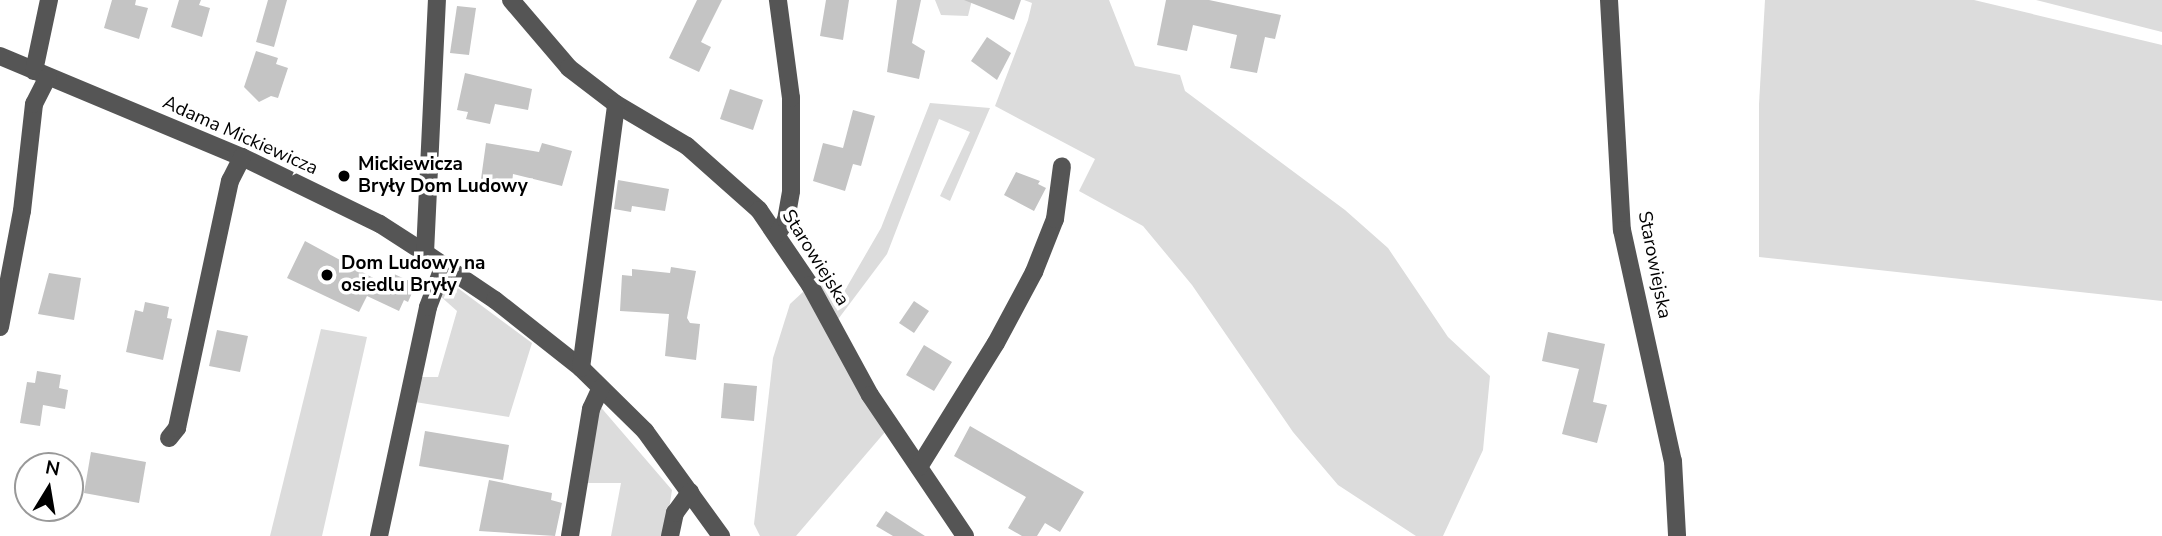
<!DOCTYPE html>
<html>
<head>
<meta charset="utf-8">
<style>
	body { margin:0 }
	#map { position:relative; width:2162px; height:536px; overflow:hidden; background:#fff; font-family:"Nunito Sans",sans-serif }
	div>[style] { position:absolute }
	[style*='--x'] { left:calc(var(--x)*1px); top:calc(var(--y)*1px); width:calc(var(--w)*1px); rotate:calc(var(--a)*1deg) }
	.green>* { inset:0; background:#dcdcdc }
	.building>* { inset:0; background:#c4c4c4 }
	.minor>* { height:18px; margin:-9px; padding:0 9px; transform-origin:9px; border-radius:9px; background:#555 }
	.dots>* { width:19px; height:19px; translate:-50% -50%; box-sizing:border-box; border:4px solid #fff; border-radius:50% }
	span { translate:-50% -50%; white-space:nowrap; text-align:center; line-height:1.15; -webkit-text-stroke:7px #fff; paint-order:stroke }
	.street-label { font-size:19px; color:#000 }
	.poi-label { font-size:19px; color:#000; font-weight:700 }
	.left { translate:0 -50%; text-align:left }
	.north { position:absolute; left:14px; top:452px; width:70px; height:70px; box-sizing:border-box; background:#fff; border:2px solid #999; border-radius:50%; rotate:11deg; font-size:19px; font-weight:700; line-height:28px; text-align:center; color:#000 }
	.north::after { content:''; display:block; margin:auto; width:24px; height:32px; background:#000; clip-path:polygon(50% 0,100% 100%,50% 72%,0 100%) }
</style>
</head>
<body>
<div id="map">
	<div class="green">
		<div style="clip-path:polygon(935px 0,972px 0,968px 16px,941px 15px)"></div>
		<div style="clip-path:polygon(1024px 0,1109px 0,1135px 66px,1180px 75px,1185px 91px,1345px 210px,1388px 248px,1448px 337px,1490px 376px,1483px 450px,1443px 536px,1416px 536px,1338px 485px,1293px 432px,1192px 285px,1143px 226px,1079px 191px,1095px 159px,995px 106px,1028px 20px,1032px 3px)"></div>
		<div style="clip-path:polygon(1765px 0,1974px 0,2162px 45px,2162px 301px,1759px 257px,1759px 104px)"></div>
		<div style="clip-path:polygon(2036px 0,2162px 0,2162px 32px,2044px 2px)"></div>
		<div style="clip-path:polygon(930px 103px,990px 108px,950px 201px,940px 196px,970px 132px,939px 119px,887px 254px,836px 322px,813px 280px,819px 272px,837px 304px,881px 228px)"></div>
		<div style="clip-path:polygon(451px 283px,532px 343px,509px 417px,415px 402px,421px 377px,438px 377px,457px 311px,439px 295px,441px 288px)"></div>
		<div style="clip-path:polygon(804px 291px,885px 432px,796px 536px,760px 536px,754px 524px,773px 358px,790px 304px)"></div>
		<div style="clip-path:polygon(321px 329px,367px 337px,322px 536px,270px 536px)"></div>
		<div style="clip-path:polygon(598px 404px,672px 490px,665px 536px,611px 536px,621px 483px,584px 483px)"></div>
	</div>
	<div class="building">
		<div style="clip-path:polygon(112px 0,136px 0,135px 5px,148px 8px,139px 39px,104px 28px)"></div>
		<div style="clip-path:polygon(179px 0,201px 0,199px 5px,210px 8px,202px 37px,171px 27px)"></div>
		<div style="clip-path:polygon(268px 0,287px 0,274px 47px,256px 42px)"></div>
		<div style="clip-path:polygon(697px 0,722px 0,701px 42px,711px 47px,699px 72px,669px 58px)"></div>
		<div style="clip-path:polygon(826px 0,849px 0,843px 40px,820px 36px)"></div>
		<div style="clip-path:polygon(897px 0,921px 0,912px 43px,925px 51px,919px 79px,887px 72px)"></div>
		<div style="clip-path:polygon(964px 0,1021px 0,1014px 20px)"></div>
		<div style="clip-path:polygon(1166px 0,1209px 0,1281px 15px,1275px 39px,1265px 37px,1257px 73px,1230px 68px,1237px 35px,1193px 25px,1187px 51px,1157px 45px)"></div>
		<div style="clip-path:polygon(457px 6px,476px 8px,469px 55px,450px 53px)"></div>
		<div style="clip-path:polygon(987px 37px,1011px 53px,997px 80px,971px 61px)"></div>
		<div style="clip-path:polygon(256px 51px,278px 58px,276px 64px,288px 68px,278px 98px,271px 96px,259px 102px,244px 87px)"></div>
		<div style="clip-path:polygon(465px 73px,532px 89px,528px 110px,495px 104px,490px 124px,466px 119px,468px 112px,457px 110px)"></div>
		<div style="clip-path:polygon(730px 89px,763px 100px,753px 130px,720px 119px)"></div>
		<div style="clip-path:polygon(853px 110px,875px 116px,861px 166px,853px 164px,845px 191px,813px 181px,823px 143px,843px 148px)"></div>
		<div style="clip-path:polygon(486px 143px,539px 152px,542px 143px,572px 151px,562px 186px,513px 174px,512px 184px,481px 179px)"></div>
		<div style="clip-path:polygon(1016px 172px,1040px 181px,1038px 184px,1046px 188px,1034px 211px,1004px 195px)"></div>
		<div style="clip-path:polygon(618px 180px,669px 189px,665px 211px,632px 206px,631px 212px,614px 209px)"></div>
		<div style="clip-path:polygon(305px 241px,388px 286px,394px 274px,416px 284px,408px 302px,404px 300px,399px 311px,367px 296px,359px 312px,287px 278px)"></div>
		<div style="clip-path:polygon(671px 267px,696px 271px,687px 318px,690px 323px,700px 324px,696px 360px,665px 356px,669px 314px,620px 311px,622px 275px,632px 276px,632px 269px,670px 273px)"></div>
		<div style="clip-path:polygon(49px 273px,81px 278px,74px 320px,38px 314px)"></div>
		<div style="clip-path:polygon(914px 301px,929px 311px,914px 333px,899px 323px)"></div>
		<div style="clip-path:polygon(145px 302px,169px 307px,167px 318px,172px 319px,163px 360px,126px 352px,135px 310px,143px 312px)"></div>
		<div style="clip-path:polygon(217px 330px,248px 336px,240px 372px,209px 366px)"></div>
		<div style="clip-path:polygon(1548px 332px,1605px 344px,1593px 402px,1607px 405px,1597px 443px,1562px 434px,1579px 369px,1542px 361px)"></div>
		<div style="clip-path:polygon(924px 345px,952px 362px,934px 391px,906px 375px)"></div>
		<div style="clip-path:polygon(37px 371px,61px 375px,59px 388px,68px 390px,65px 409px,43px 405px,40px 426px,20px 423px,27px 382px,35px 383px)"></div>
		<div style="clip-path:polygon(724px 383px,757px 386px,754px 421px,721px 418px)"></div>
		<div style="clip-path:polygon(970px 426px,1084px 492px,1060px 532px,1045px 523px,1037px 536px,1022px 536px,1008px 528px,1026px 497px,954px 456px)"></div>
		<div style="clip-path:polygon(425px 431px,509px 445px,503px 480px,419px 466px)"></div>
		<div style="clip-path:polygon(91px 452px,146px 462px,139px 503px,84px 493px)"></div>
		<div style="clip-path:polygon(489px 480px,552px 493px,551px 500px,562px 503px,555px 536px,479px 531px)"></div>
		<div style="clip-path:polygon(886px 511px,925px 536px,893px 536px,876px 526px)"></div>
	</div>
	<div class="minor">
		<div style="--x:511;--y:0;--w:89;--a:49.5"></div>
		<div style="--x:569;--y:68;--w:59;--a:37.5"></div>
		<div style="--x:616;--y:104;--w:82;--a:30.6"></div>
		<div style="--x:687;--y:146;--w:96;--a:41.6"></div>
		<div style="--x:759;--y:210;--w:91;--a:55.8"></div>
		<div style="--x:810;--y:285;--w:125;--a:61.4"></div>
		<div style="--x:870;--y:395;--w:170;--a:56"></div>
		<div style="--x:1609;--y:0;--w:230;--a:86.8"></div>
		<div style="--x:1622;--y:230;--w:237;--a:77.6"></div>
		<div style="--x:1673;--y:461;--w:75;--a:86.9"></div>
		<div style="--x:0;--y:56;--w:262;--a:22.7"></div>
		<div style="--x:242;--y:157;--w:153;--a:25.9"></div>
		<div style="--x:380;--y:224;--w:54;--a:32.8"></div>
		<div style="--x:425;--y:253;--w:84;--a:33.9"></div>
		<div style="--x:495;--y:300;--w:110;--a:38.3"></div>
		<div style="--x:581;--y:368;--w:90;--a:44.5"></div>
		<div style="--x:645;--y:431;--w:130;--a:54.1"></div>
		<div style="--x:34;--y:71;--w:73;--a:-78.1"></div>
		<div style="--x:778;--y:233;--w:15;--a:-58"></div>
		<div style="--x:786;--y:220;--w:29;--a:-80"></div>
		<div style="--x:791;--y:191;--w:93;--a:-90"></div>
		<div style="--x:791;--y:98;--w:99;--a:-97.6"></div>
		<div style="--x:425;--y:253;--w:253;--a:-87.3"></div>
		<div style="--x:0;--y:327;--w:118;--a:-79.3"></div>
		<div style="--x:22;--y:211;--w:108;--a:-83.6"></div>
		<div style="--x:34;--y:104;--w:30;--a:-63"></div>
		<div style="--x:581;--y:368;--w:266;--a:-82.4"></div>
		<div style="--x:169;--y:438;--w:13;--a:-51"></div>
		<div style="--x:177;--y:428;--w:253;--a:-77.9"></div>
		<div style="--x:230;--y:181;--w:27;--a:-63"></div>
		<div style="--x:919;--y:467;--w:146;--a:-58.2"></div>
		<div style="--x:996;--y:343;--w:81;--a:-61.8"></div>
		<div style="--x:1034;--y:272;--w:57;--a:-68.4"></div>
		<div style="--x:1055;--y:219;--w:53;--a:-82.5"></div>
		<div style="--x:379;--y:536;--w:234;--a:-77.9"></div>
		<div style="--x:428;--y:307;--w:45;--a:-69.1"></div>
		<div style="--x:570;--y:536;--w:129;--a:-80.6"></div>
		<div style="--x:591;--y:409;--w:23;--a:-65"></div>
		<div style="--x:670;--y:536;--w:24;--a:-78"></div>
		<div style="--x:675;--y:513;--w:26;--a:-54"></div>
	</div>
	<div class="dots">
		<div style="left:344px;top:176px;background:#000"></div>
		<div style="left:327px;top:275px;background:#000"></div>
	</div>
	<div class="street-label">
		<span style="left:240px;top:136px;rotate:24deg">Adama Mickiewicza</span>
		<span style="left:815px;top:258px;rotate:58deg">Starowiejska</span>
		<span style="left:1654px;top:265px;rotate:79deg">Starowiejska</span>
	</div>
	<div class="poi-label">
		<span class="left" style="left:358px;top:176px">Mickiewicza<br>Bryły Dom Ludowy</span>
		<span class="left" style="left:341px;top:275px">Dom Ludowy na<br>osiedlu Bryły</span>
	</div>
	<div class="north">N</div>
</div>
</body>
</html>
